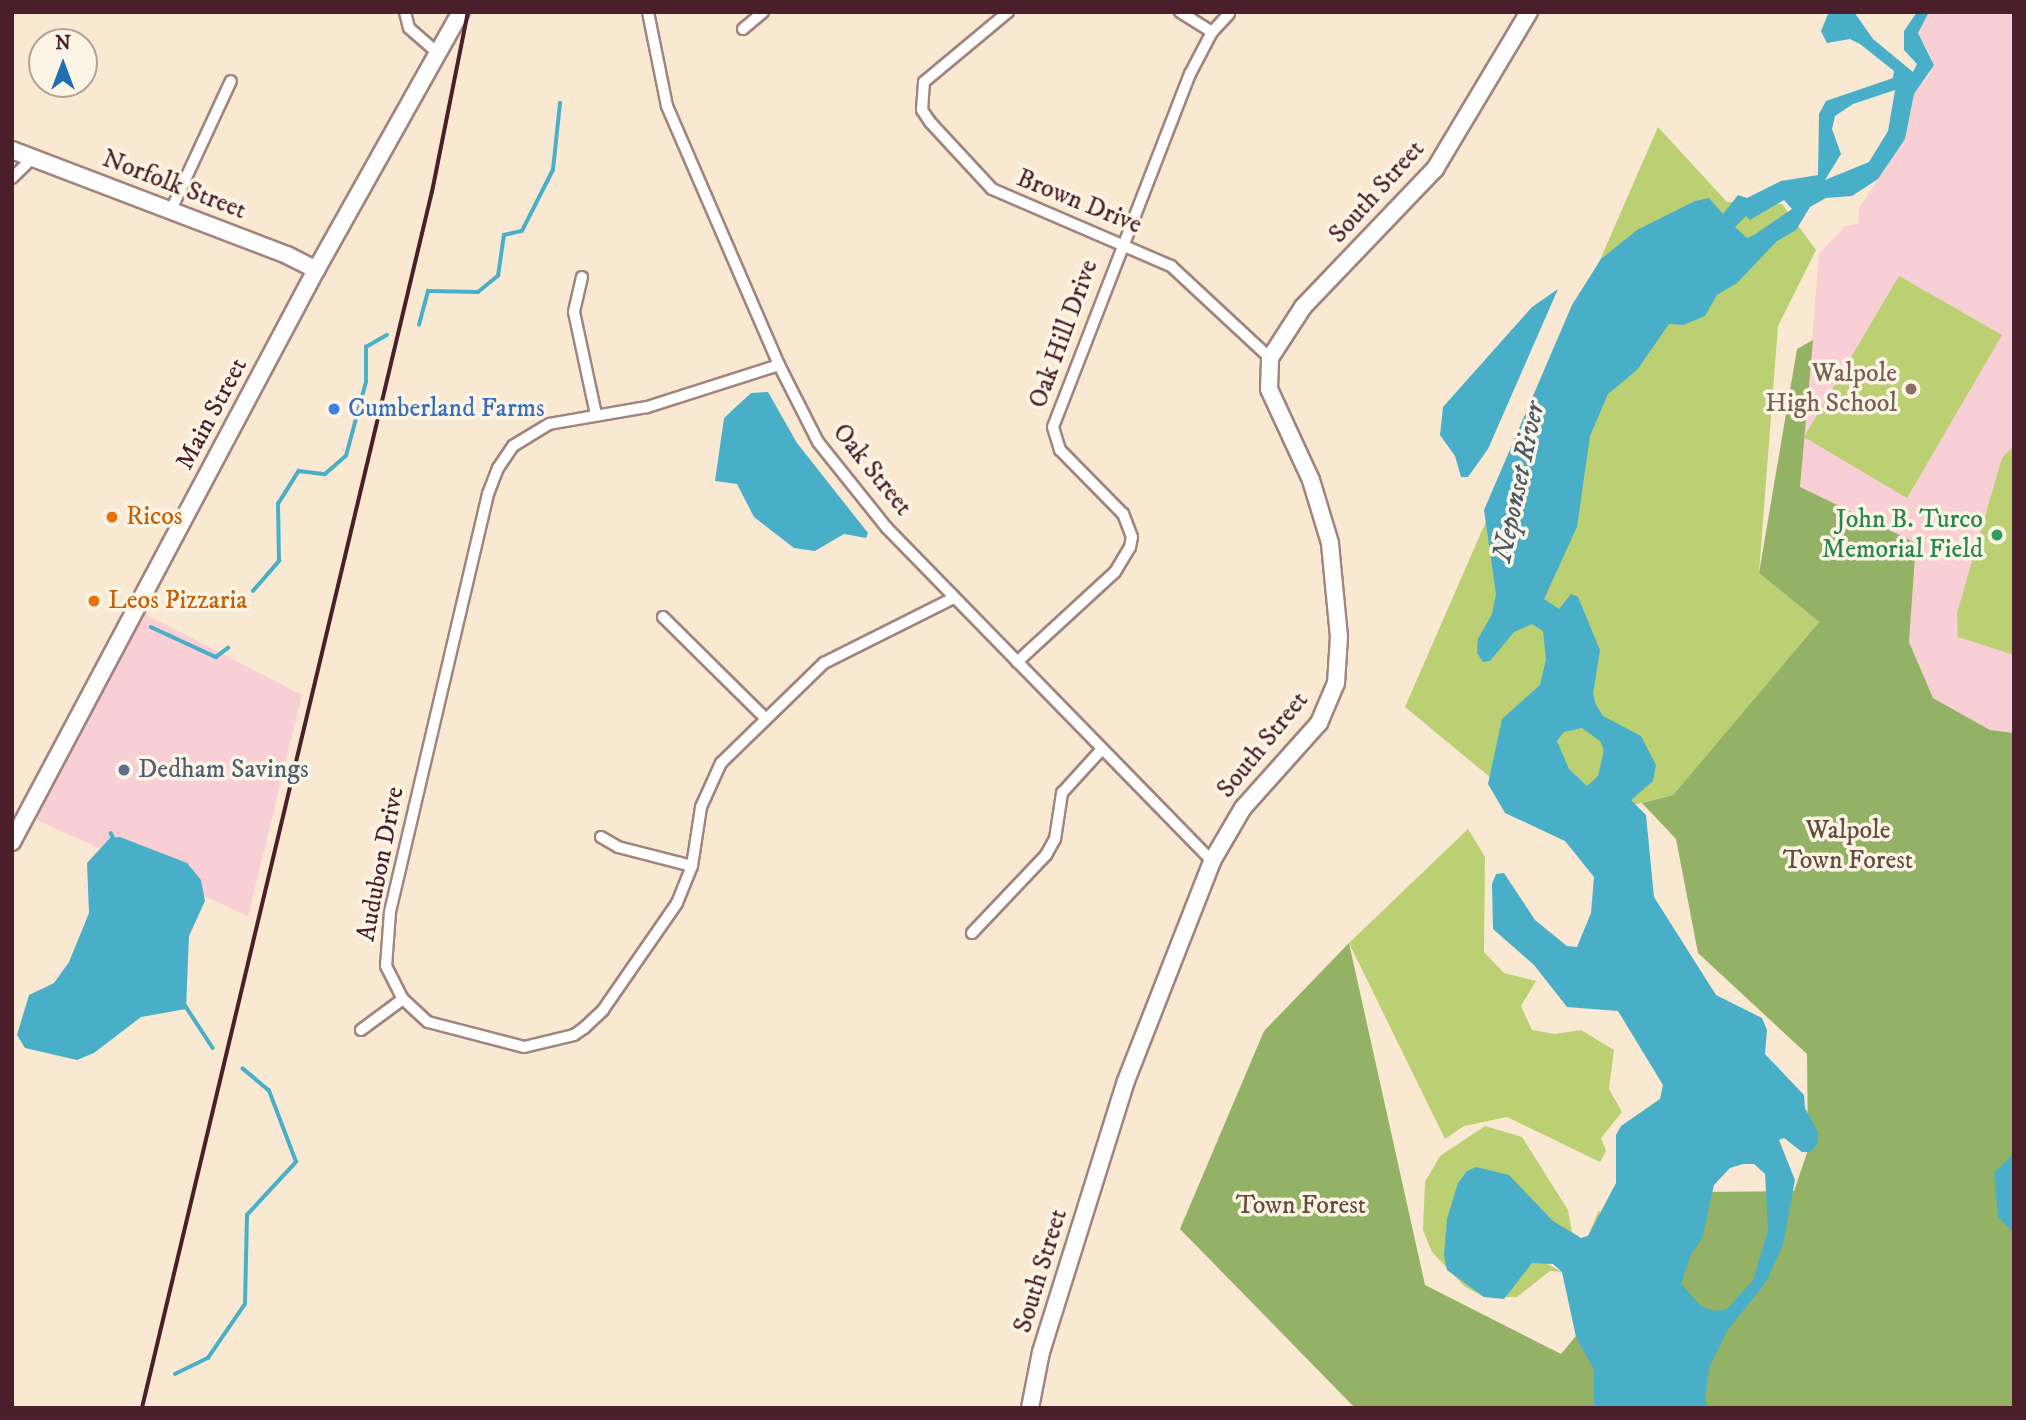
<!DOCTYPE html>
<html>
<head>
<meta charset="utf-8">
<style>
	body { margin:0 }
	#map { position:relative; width:2026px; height:1420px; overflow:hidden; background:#f9e9d3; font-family:"IM FELL DW Pica",serif }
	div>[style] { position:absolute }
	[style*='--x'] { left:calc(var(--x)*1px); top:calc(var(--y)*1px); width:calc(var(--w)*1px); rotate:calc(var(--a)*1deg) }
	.built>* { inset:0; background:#f7cfd4 }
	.green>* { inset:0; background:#bbd073 }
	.forest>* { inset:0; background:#94b265 }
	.water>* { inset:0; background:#49afc8 }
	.stream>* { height:3.5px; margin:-1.75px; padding:0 1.75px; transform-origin:1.75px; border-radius:1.75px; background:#49afc8 }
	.roads { filter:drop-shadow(2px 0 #a2847f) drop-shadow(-2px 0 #a2847f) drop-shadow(0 2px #a2847f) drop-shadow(0 -2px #a2847f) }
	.street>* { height:10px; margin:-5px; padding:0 5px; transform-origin:5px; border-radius:5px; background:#fff }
	.secondary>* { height:16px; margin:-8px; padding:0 8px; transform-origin:8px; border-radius:8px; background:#fff }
	.rail>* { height:3.5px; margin:-1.75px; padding:0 1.75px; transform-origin:1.75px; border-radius:1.75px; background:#4a1f2b }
	.dots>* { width:19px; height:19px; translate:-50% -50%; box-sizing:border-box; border:4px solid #fcf5e5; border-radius:50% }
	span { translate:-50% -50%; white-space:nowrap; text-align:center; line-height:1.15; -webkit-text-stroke:7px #fcf5e5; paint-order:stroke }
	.street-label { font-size:26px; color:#4a1f2b }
	.education-label { font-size:26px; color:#785e54 }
	.right { translate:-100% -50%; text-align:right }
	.shop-label { font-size:26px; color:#366cbe }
	.left { translate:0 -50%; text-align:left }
	.food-label { font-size:26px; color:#c56008 }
	.leisure-label { font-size:26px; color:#27864d }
	.service-label { font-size:26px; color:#4e5e75 }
	.park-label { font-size:26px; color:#664b3d }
	.water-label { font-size:28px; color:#4a596a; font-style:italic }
	.frame { position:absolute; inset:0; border:14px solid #4a1f2b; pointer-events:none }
	.north { position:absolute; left:28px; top:28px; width:70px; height:70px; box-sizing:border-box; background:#fcf5e5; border:2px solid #b59f9b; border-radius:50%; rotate:0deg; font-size:19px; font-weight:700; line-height:28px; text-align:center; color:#4a1f2b }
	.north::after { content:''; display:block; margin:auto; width:24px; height:32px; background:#1f6fb2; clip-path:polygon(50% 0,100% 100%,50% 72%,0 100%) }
</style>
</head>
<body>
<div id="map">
	<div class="built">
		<div style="clip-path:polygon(1929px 12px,2014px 12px,2014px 733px,1990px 730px,1933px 698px,1909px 642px,1916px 547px,1800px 488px,1819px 254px,1845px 226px,1858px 224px,1859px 208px,1905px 139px,1914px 94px,1929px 75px,1932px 58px,1918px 33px)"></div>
		<div style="clip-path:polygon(145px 614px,302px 695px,248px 916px,35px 819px)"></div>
	</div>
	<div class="green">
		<div style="clip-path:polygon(1658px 127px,1727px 202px,1782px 204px,1816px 250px,1778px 326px,1759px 573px,1819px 622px,1673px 795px,1549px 826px,1405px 707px)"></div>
		<div style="clip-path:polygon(1899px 276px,2002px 335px,1907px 498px,1804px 437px)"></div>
		<div style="clip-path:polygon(2014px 445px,2014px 655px,1958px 637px,1957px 613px,2002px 458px)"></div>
		<div style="clip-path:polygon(1468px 829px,1485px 857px,1484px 952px,1504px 973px,1536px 981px,1521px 1006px,1532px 1030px,1555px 1034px,1581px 1030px,1614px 1050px,1609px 1089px,1622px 1112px,1601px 1138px,1606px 1151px,1600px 1162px,1507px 1117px,1464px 1126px,1445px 1139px,1349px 943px)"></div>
		<div style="clip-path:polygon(1485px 1126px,1522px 1137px,1568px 1210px,1572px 1232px,1581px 1238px,1588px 1236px,1599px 1210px,1610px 1231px,1542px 1261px,1562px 1272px,1550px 1271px,1517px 1297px,1484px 1297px,1464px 1286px,1432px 1252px,1423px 1230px,1425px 1182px,1440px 1156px)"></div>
	</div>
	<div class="forest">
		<div style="clip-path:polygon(1813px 340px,1800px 487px,1916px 543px,1909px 642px,1933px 698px,1990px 730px,2014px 733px,2014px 1408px,1355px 1408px,1180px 1229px,1264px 1031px,1349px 943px,1425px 1285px,1561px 1354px,1695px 1192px,1794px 1191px,1808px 1150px,1807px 1054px,1698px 953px,1676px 839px,1642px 803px,1673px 795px,1819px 622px,1759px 573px,1797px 349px)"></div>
	</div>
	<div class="water">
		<div style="clip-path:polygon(evenodd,1829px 12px,1854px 12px,1873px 39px,1913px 72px,1917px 64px,1904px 50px,1904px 31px,1917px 12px,1929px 12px,1918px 33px,1934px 65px,1914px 94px,1905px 139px,1878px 179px,1852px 196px,1826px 198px,1810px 207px,1796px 230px,1777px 241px,1737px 283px,1717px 295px,1705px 316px,1683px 325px,1669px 324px,1637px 370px,1608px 394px,1590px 436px,1577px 527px,1544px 599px,1559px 609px,1571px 594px,1578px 597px,1600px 650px,1593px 694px,1596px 705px,1603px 716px,1641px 736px,1656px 765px,1653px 781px,1631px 800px,1646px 815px,1654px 897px,1716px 995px,1762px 1018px,1767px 1030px,1765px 1054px,1804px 1095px,1805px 1108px,1818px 1132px,1818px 1143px,1810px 1152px,1802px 1152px,1784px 1138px,1779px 1140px,1795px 1180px,1783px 1245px,1766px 1282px,1727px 1331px,1709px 1368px,1705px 1400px,1709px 1408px,1594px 1408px,1594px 1370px,1576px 1337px,1562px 1272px,1553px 1264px,1532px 1263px,1504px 1299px,1484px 1297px,1447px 1270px,1444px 1255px,1447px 1219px,1458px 1183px,1467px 1171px,1476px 1167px,1509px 1175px,1553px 1221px,1581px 1238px,1588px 1236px,1616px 1183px,1616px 1135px,1621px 1126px,1660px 1099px,1663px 1085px,1618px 1011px,1567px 1007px,1534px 965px,1493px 929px,1492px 884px,1496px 874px,1504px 873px,1535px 920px,1567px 946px,1577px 947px,1591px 913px,1594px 877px,1565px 841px,1505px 813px,1488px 784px,1502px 719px,1540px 685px,1546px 659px,1543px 631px,1532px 624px,1514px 632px,1490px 661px,1483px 662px,1477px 653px,1478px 639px,1492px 614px,1496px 594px,1484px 510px,1572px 305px,1601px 259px,1637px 230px,1695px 201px,1709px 198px,1723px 214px,1738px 195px,1747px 198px,1781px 181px,1818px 175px,1819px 114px,1826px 101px,1893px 78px,1894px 71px,1860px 44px,1850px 39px,1827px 43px,1821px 31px,1829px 12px,1895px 90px,1888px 131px,1869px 162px,1825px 180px,1841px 154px,1832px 129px,1835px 116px,1853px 104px,1895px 90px,1829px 12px,1784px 200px,1792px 209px,1754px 235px,1747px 238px,1735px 227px,1746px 216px,1750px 220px,1784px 200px,1829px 12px,1582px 728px,1600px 741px,1604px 750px,1598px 776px,1587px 786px,1569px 769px,1557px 741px,1564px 732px,1582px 728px,1829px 12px,1743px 1164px,1754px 1164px,1765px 1174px,1768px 1230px,1753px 1280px,1727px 1309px,1715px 1311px,1701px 1306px,1681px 1284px,1691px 1254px,1702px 1239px,1714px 1185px,1730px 1168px,1743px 1164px)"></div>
		<div style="clip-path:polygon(1558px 289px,1488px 449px,1468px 477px,1461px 477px,1455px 456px,1440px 435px,1443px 407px,1532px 307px)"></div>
		<div style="clip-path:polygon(768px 392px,797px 443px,868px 533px,866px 538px,844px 534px,815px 551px,794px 548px,754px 517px,737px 484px,715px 481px,724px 418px,751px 393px)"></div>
		<div style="clip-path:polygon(120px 837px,187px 863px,201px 880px,205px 901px,189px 936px,186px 1009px,141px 1017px,94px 1053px,77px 1060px,25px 1048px,17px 1035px,29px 995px,54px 983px,69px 962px,89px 913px,87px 863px,110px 838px)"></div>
		<div style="clip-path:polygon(2014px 1153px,2014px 1230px,2011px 1230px,1998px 1217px,1994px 1173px)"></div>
	</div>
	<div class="stream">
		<div style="--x:419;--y:325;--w:35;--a:-75"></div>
		<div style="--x:428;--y:291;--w:50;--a:1.1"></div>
		<div style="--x:478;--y:292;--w:26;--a:-39"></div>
		<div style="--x:498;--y:276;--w:41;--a:-81.7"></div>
		<div style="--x:504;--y:235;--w:18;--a:-13"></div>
		<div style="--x:522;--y:231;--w:68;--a:-63.1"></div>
		<div style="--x:553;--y:170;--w:67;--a:-84"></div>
		<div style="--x:253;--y:591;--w:40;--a:-49"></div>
		<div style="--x:279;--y:561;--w:57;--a:-91"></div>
		<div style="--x:278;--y:504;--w:39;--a:-58"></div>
		<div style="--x:299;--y:471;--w:26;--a:7"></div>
		<div style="--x:325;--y:474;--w:28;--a:-41"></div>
		<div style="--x:346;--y:456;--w:77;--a:-74.9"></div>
		<div style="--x:366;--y:382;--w:35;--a:-90"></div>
		<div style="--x:366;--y:347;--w:24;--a:-30"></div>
		<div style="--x:151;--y:627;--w:72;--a:24.8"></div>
		<div style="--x:216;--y:657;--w:15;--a:-37"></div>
		<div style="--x:111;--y:833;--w:9;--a:63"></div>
		<div style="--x:185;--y:1005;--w:51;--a:56.9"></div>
		<div style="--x:175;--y:1374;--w:37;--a:-26"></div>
		<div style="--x:208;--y:1358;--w:65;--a:-55.6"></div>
		<div style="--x:245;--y:1304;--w:89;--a:-88.7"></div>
		<div style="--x:247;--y:1215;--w:72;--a:-47.2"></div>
		<div style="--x:296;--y:1162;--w:76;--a:-110.8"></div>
		<div style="--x:269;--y:1091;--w:34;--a:-140"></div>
	</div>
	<div class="roads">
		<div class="street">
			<div style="--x:405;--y:12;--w:16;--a:76"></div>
			<div style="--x:409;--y:28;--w:38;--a:41"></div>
			<div style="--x:648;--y:12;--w:96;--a:78.6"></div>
			<div style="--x:667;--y:106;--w:282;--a:66.6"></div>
			<div style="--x:779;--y:365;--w:86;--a:63.1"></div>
			<div style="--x:818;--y:442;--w:110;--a:51.3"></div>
			<div style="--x:887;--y:528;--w:465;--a:45.7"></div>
			<div style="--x:1008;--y:12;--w:109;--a:140.2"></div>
			<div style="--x:924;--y:82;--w:28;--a:94"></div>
			<div style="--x:922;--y:110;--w:14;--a:56"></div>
			<div style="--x:930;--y:122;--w:91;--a:47.2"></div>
			<div style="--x:992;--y:189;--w:195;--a:23.3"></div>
			<div style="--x:1171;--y:266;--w:135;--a:42.9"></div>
			<div style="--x:1180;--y:12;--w:38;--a:32"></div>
			<div style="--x:743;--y:29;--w:26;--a:-40"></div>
			<div style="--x:12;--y:178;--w:29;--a:-44"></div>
			<div style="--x:171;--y:210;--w:142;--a:-65.1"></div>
			<div style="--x:582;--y:277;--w:36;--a:103"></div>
			<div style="--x:574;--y:312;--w:105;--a:77.9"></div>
			<div style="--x:779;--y:365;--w:139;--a:162.3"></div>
			<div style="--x:647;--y:407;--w:99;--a:170.2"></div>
			<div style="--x:549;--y:424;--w:42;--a:148.6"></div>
			<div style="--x:513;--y:446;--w:27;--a:124"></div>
			<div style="--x:498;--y:468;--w:28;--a:111"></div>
			<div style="--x:488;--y:494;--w:429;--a:103.2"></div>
			<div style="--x:390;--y:912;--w:54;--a:94.2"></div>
			<div style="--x:386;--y:966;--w:37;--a:63"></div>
			<div style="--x:403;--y:999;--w:34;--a:43"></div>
			<div style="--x:428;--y:1022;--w:99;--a:14.6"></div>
			<div style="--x:524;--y:1047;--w:51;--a:-13.5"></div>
			<div style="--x:574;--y:1035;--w:12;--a:-35"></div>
			<div style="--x:584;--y:1028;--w:26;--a:-43"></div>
			<div style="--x:603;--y:1010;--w:130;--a:-55.3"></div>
			<div style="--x:677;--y:903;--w:40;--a:-68"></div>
			<div style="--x:692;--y:866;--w:60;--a:-81.3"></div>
			<div style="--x:701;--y:807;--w:48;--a:-65.6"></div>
			<div style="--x:721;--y:763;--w:144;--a:-44.2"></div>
			<div style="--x:824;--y:663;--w:145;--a:-26.6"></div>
			<div style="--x:663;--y:617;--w:144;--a:44.7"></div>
			<div style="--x:1017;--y:662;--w:133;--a:-42.6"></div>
			<div style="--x:1115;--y:572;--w:29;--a:-59"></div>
			<div style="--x:1130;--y:547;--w:10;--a:-79"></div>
			<div style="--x:1132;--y:537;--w:25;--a:-111"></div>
			<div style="--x:1123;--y:514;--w:90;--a:-134.5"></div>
			<div style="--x:1060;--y:450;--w:24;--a:-107"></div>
			<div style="--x:1053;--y:427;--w:379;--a:-68.8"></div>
			<div style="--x:1190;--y:74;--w:47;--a:-62.4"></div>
			<div style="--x:1212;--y:32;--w:25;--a:-47"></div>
			<div style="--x:601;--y:837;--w:20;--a:30"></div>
			<div style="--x:618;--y:847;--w:76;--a:14.4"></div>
			<div style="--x:972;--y:933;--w:108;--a:-46.5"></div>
			<div style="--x:1046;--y:855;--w:18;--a:-61"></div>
			<div style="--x:1055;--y:839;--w:47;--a:-81.3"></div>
			<div style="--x:1062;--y:793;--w:59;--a:-47.7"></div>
			<div style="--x:361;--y:1030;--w:52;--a:-36.4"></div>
		</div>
		<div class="secondary">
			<div style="--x:12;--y:150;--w:294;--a:20.9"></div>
			<div style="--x:287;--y:255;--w:33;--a:27"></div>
			<div style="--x:12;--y:842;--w:648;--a:-62.01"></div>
			<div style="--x:316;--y:270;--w:296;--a:-60.7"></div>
			<div style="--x:1030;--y:1408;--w:57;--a:-78.9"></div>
			<div style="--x:1041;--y:1352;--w:284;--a:-72.6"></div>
			<div style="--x:1126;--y:1081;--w:236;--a:-68.6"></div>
			<div style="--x:1212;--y:861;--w:61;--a:-59.7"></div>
			<div style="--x:1243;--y:808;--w:114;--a:-48.2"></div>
			<div style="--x:1319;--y:723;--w:43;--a:-67"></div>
			<div style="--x:1336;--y:683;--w:46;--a:-86.3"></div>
			<div style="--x:1339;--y:637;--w:94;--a:-95.5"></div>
			<div style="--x:1330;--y:543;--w:66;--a:-106.8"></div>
			<div style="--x:1311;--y:480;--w:100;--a:-114.8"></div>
			<div style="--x:1269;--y:389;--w:31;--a:-88"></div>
			<div style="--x:1270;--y:358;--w:61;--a:-57.1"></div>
			<div style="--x:1303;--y:307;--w:191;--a:-46.3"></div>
			<div style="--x:1435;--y:169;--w:183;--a:-59.1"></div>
		</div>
	</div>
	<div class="rail">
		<div style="--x:142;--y:1408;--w:1250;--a:-76.59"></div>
		<div style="--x:432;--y:192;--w:184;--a:-78.7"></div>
	</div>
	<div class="dots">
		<div style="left:1911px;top:389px;background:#8d6e63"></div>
		<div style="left:334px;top:409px;background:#3f7fe0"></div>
		<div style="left:112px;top:517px;background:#e8710a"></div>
		<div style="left:1997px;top:535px;background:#2e9e5b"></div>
		<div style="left:94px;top:601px;background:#e8710a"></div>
		<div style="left:124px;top:770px;background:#5c6f8a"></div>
	</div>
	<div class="street-label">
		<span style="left:174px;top:185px;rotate:21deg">Norfolk Street</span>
		<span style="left:1377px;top:192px;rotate:-48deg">South Street</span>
		<span style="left:1079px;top:202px;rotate:22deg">Brown Drive</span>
		<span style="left:1064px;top:334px;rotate:-70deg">Oak Hill Drive</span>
		<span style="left:212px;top:414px;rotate:-62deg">Main Street</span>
		<span style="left:872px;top:470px;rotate:51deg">Oak Street</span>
		<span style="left:1263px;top:745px;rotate:-51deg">South Street</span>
		<span style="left:381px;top:864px;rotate:-79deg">Audubon Drive</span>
		<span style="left:1041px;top:1271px;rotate:-73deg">South Street</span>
	</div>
	<div class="education-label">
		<span class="right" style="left:1897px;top:389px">Walpole<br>High School</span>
	</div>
	<div class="shop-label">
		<span class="left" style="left:348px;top:409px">Cumberland Farms</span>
	</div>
	<div class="food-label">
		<span class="left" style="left:126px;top:517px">Ricos</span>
		<span class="left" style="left:108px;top:601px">Leos Pizzaria</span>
	</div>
	<div class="leisure-label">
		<span class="right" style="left:1983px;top:535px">John B. Turco<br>Memorial Field</span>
	</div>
	<div class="service-label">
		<span class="left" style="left:138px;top:770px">Dedham Savings</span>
	</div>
	<div class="park-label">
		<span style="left:1848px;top:846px">Walpole<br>Town Forest</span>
		<span style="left:1301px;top:1206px">Town Forest</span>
	</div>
	<div class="water-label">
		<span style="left:1519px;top:482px;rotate:-78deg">Neponset River</span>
	</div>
	<div class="frame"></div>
	<div class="north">N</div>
</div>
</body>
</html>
